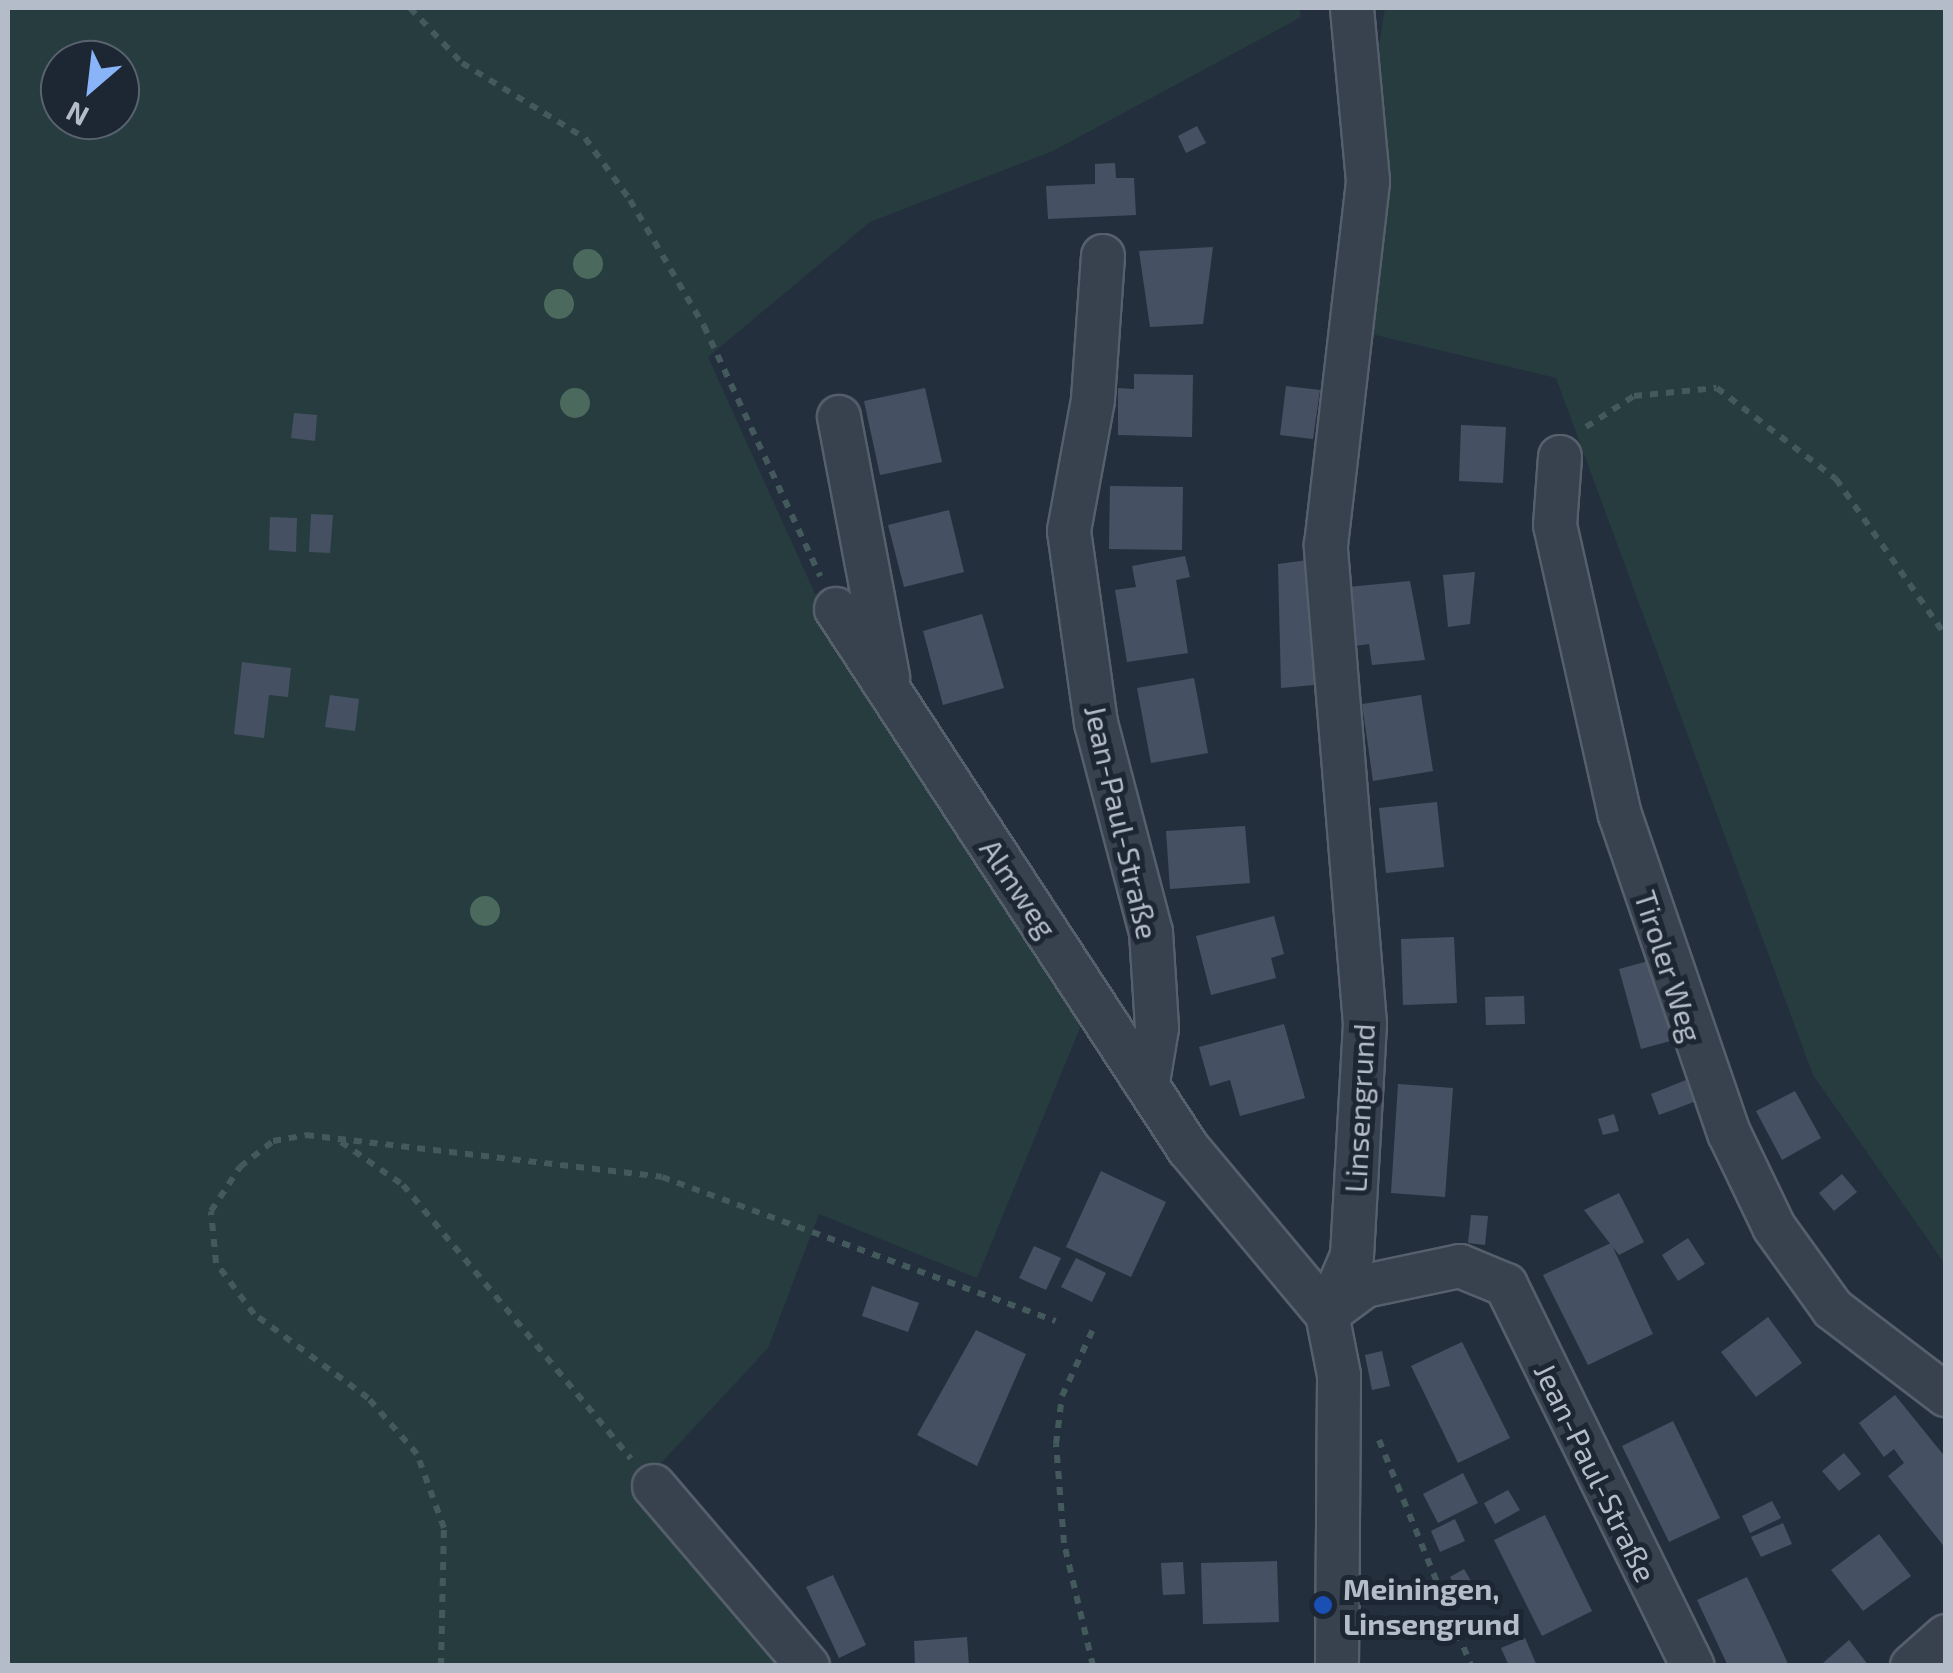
<!DOCTYPE html>
<html>
<head>
<meta charset="utf-8">
<style>
	body { margin:0 }
	#map { position:relative; width:1953px; height:1673px; overflow:hidden; background:#242f3e; font-family:"Exo 2",sans-serif }
	div>[style] { position:absolute }
	[style*='--x'] { left:calc(var(--x)*1px); top:calc(var(--y)*1px); width:calc(var(--w)*1px); rotate:calc(var(--a)*1deg) }
	.green>* { inset:0; background:#263c3f }
	.building>* { inset:0; background:#455162 }
	.path>* { height:6px; margin-top:-3px; transform-origin:0; background:repeating-linear-gradient(90deg,#44595c 0 8px,transparent 0 16px) }
	.roads { filter:drop-shadow(2px 0 #565f6c) drop-shadow(-2px 0 #565f6c) drop-shadow(0 2px #565f6c) drop-shadow(0 -2px #565f6c) }
	.minor>* { height:42px; margin:-21px; padding:0 21px; transform-origin:21px; border-radius:21px; background:#38414e }
	.trees>* { width:30px; height:30px; margin:-15px; border-radius:50%; background:#4b6a5d }
	.dots>* { width:28px; height:28px; translate:-50% -50%; box-sizing:border-box; border:5px solid #1d2633; border-radius:50% }
	span { translate:-50% -50%; white-space:nowrap; text-align:center; line-height:1.15; -webkit-text-stroke:10px #1d2633; paint-order:stroke }
	.street-label { font-size:30px; color:#b4bcc9 }
	.poi-label { font-size:30px; color:#b4bcc9; font-weight:700 }
	.left { translate:0 -50%; text-align:left }
	.frame { position:absolute; inset:0; border:10px solid #b4bcc9; pointer-events:none }
	.north { position:absolute; left:40px; top:40px; width:100px; height:100px; box-sizing:border-box; background:#1d2633; border:2px solid #59626f; border-radius:50%; rotate:208deg; font-size:28px; font-weight:700; line-height:40px; text-align:center; color:#b4bcc9 }
	.north::after { content:''; display:block; margin:auto; width:35px; height:45px; background:#8ab4f8; clip-path:polygon(50% 0,100% 100%,50% 72%,0 100%) }
</style>
</head>
<body>
<div id="map">
	<div class="green">
		<div style="clip-path:polygon(evenodd,8px 8px,1299px 8px,1301px 17px,1053px 151px,870px 222px,708px 357px,821px 607px,1089px 1006px,977px 1278px,819px 1214px,768px 1348px,635px 1491px,787px 1665px,8px 1666px,8px 8px,60px 60px,120px 60px,120px 120px,60px 120px,60px 60px)"></div>
		<div style="clip-path:polygon(1385px 8px,1945px 8px,1945px 1264px,1813px 1075px,1556px 378px,1363px 332px,1371px 95px)"></div>
	</div>
	<div class="building">
		<div style="clip-path:polygon(1197px 126px,1206px 143px,1186px 153px,1178px 136px)"></div>
		<div style="clip-path:polygon(1115px 163px,1116px 178px,1134px 178px,1136px 215px,1048px 219px,1046px 186px,1095px 184px,1095px 164px)"></div>
		<div style="clip-path:polygon(1213px 247px,1203px 324px,1150px 327px,1139px 251px)"></div>
		<div style="clip-path:polygon(1134px 374px,1193px 375px,1192px 437px,1118px 435px,1118px 388px,1134px 389px)"></div>
		<div style="clip-path:polygon(1286px 386px,1320px 390px,1313px 439px,1280px 435px)"></div>
		<div style="clip-path:polygon(925px 388px,942px 462px,880px 475px,864px 401px)"></div>
		<div style="clip-path:polygon(294px 413px,317px 415px,315px 441px,291px 438px)"></div>
		<div style="clip-path:polygon(1461px 425px,1506px 427px,1503px 483px,1459px 481px)"></div>
		<div style="clip-path:polygon(1110px 486px,1183px 487px,1182px 550px,1109px 549px)"></div>
		<div style="clip-path:polygon(949px 510px,964px 572px,904px 587px,888px 525px)"></div>
		<div style="clip-path:polygon(311px 514px,333px 515px,330px 553px,309px 552px)"></div>
		<div style="clip-path:polygon(270px 517px,297px 518px,296px 552px,269px 550px)"></div>
		<div style="clip-path:polygon(1185px 556px,1190px 577px,1176px 580px,1188px 653px,1127px 662px,1115px 590px,1136px 587px,1132px 566px)"></div>
		<div style="clip-path:polygon(1308px 560px,1314px 685px,1281px 688px,1278px 564px)"></div>
		<div style="clip-path:polygon(1475px 572px,1470px 624px,1448px 627px,1443px 575px)"></div>
		<div style="clip-path:polygon(1410px 581px,1425px 660px,1372px 665px,1369px 644px,1354px 646px,1348px 587px)"></div>
		<div style="clip-path:polygon(982px 614px,1004px 688px,943px 705px,923px 631px)"></div>
		<div style="clip-path:polygon(242px 662px,291px 668px,288px 697px,269px 695px,264px 738px,234px 734px)"></div>
		<div style="clip-path:polygon(1194px 678px,1208px 753px,1151px 763px,1137px 688px)"></div>
		<div style="clip-path:polygon(330px 695px,359px 699px,355px 731px,325px 727px)"></div>
		<div style="clip-path:polygon(1421px 695px,1433px 771px,1373px 781px,1362px 704px)"></div>
		<div style="clip-path:polygon(1437px 802px,1444px 867px,1386px 873px,1379px 808px)"></div>
		<div style="clip-path:polygon(1245px 826px,1250px 883px,1170px 889px,1166px 831px)"></div>
		<div style="clip-path:polygon(1274px 916px,1284px 954px,1271px 958px,1276px 978px,1211px 995px,1196px 936px)"></div>
		<div style="clip-path:polygon(1454px 937px,1457px 1003px,1403px 1005px,1401px 939px)"></div>
		<div style="clip-path:polygon(1652px 960px,1674px 1040px,1641px 1049px,1619px 969px)"></div>
		<div style="clip-path:polygon(1524px 996px,1525px 1024px,1486px 1025px,1485px 997px)"></div>
		<div style="clip-path:polygon(1284px 1024px,1305px 1098px,1240px 1116px,1230px 1080px,1210px 1086px,1199px 1047px)"></div>
		<div style="clip-path:polygon(1691px 1078px,1699px 1100px,1659px 1115px,1651px 1094px)"></div>
		<div style="clip-path:polygon(1398px 1084px,1453px 1088px,1445px 1197px,1391px 1193px)"></div>
		<div style="clip-path:polygon(1795px 1091px,1821px 1138px,1782px 1160px,1756px 1111px)"></div>
		<div style="clip-path:polygon(1614px 1114px,1619px 1131px,1603px 1135px,1598px 1119px)"></div>
		<div style="clip-path:polygon(1101px 1171px,1166px 1202px,1131px 1277px,1066px 1247px)"></div>
		<div style="clip-path:polygon(1842px 1174px,1857px 1192px,1834px 1211px,1819px 1193px)"></div>
		<div style="clip-path:polygon(1619px 1193px,1644px 1242px,1619px 1255px,1584px 1210px)"></div>
		<div style="clip-path:polygon(1471px 1215px,1488px 1216px,1485px 1245px,1468px 1243px)"></div>
		<div style="clip-path:polygon(1688px 1238px,1705px 1264px,1678px 1281px,1662px 1255px)"></div>
		<div style="clip-path:polygon(1611px 1243px,1653px 1334px,1588px 1365px,1543px 1275px)"></div>
		<div style="clip-path:polygon(1034px 1246px,1061px 1258px,1046px 1290px,1019px 1278px)"></div>
		<div style="clip-path:polygon(1076px 1258px,1106px 1273px,1092px 1302px,1061px 1287px)"></div>
		<div style="clip-path:polygon(872px 1286px,919px 1303px,908px 1332px,862px 1316px)"></div>
		<div style="clip-path:polygon(1768px 1317px,1802px 1363px,1756px 1397px,1721px 1352px)"></div>
		<div style="clip-path:polygon(976px 1330px,1026px 1354px,977px 1466px,917px 1435px)"></div>
		<div style="clip-path:polygon(1462px 1342px,1510px 1438px,1458px 1463px,1411px 1366px)"></div>
		<div style="clip-path:polygon(1382px 1351px,1390px 1386px,1372px 1390px,1365px 1355px)"></div>
		<div style="clip-path:polygon(1895px 1395px,1946px 1458px,1946px 1549px,1888px 1476px,1904px 1463px,1894px 1449px,1884px 1457px,1859px 1423px)"></div>
		<div style="clip-path:polygon(1673px 1421px,1720px 1518px,1669px 1542px,1622px 1446px)"></div>
		<div style="clip-path:polygon(1844px 1453px,1861px 1474px,1839px 1491px,1822px 1471px)"></div>
		<div style="clip-path:polygon(1463px 1473px,1478px 1503px,1438px 1523px,1423px 1494px)"></div>
		<div style="clip-path:polygon(1508px 1490px,1520px 1510px,1495px 1524px,1484px 1503px)"></div>
		<div style="clip-path:polygon(1772px 1501px,1781px 1518px,1750px 1533px,1742px 1516px)"></div>
		<div style="clip-path:polygon(1545px 1515px,1592px 1611px,1542px 1636px,1494px 1540px)"></div>
		<div style="clip-path:polygon(1455px 1519px,1465px 1541px,1440px 1552px,1431px 1531px)"></div>
		<div style="clip-path:polygon(1783px 1523px,1792px 1544px,1761px 1557px,1751px 1537px)"></div>
		<div style="clip-path:polygon(1879px 1534px,1911px 1576px,1863px 1611px,1831px 1570px)"></div>
		<div style="clip-path:polygon(1277px 1561px,1279px 1622px,1203px 1624px,1201px 1563px)"></div>
		<div style="clip-path:polygon(1183px 1562px,1185px 1594px,1163px 1595px,1161px 1563px)"></div>
		<div style="clip-path:polygon(1464px 1569px,1478px 1593px,1464px 1601px,1450px 1577px)"></div>
		<div style="clip-path:polygon(833px 1575px,866px 1645px,839px 1658px,806px 1587px)"></div>
		<div style="clip-path:polygon(1747px 1577px,1772px 1629px,1789px 1666px,1728px 1666px,1697px 1600px)"></div>
		<div style="clip-path:polygon(967px 1637px,969px 1666px,915px 1666px,914px 1641px)"></div>
		<div style="clip-path:polygon(1525px 1638px,1537px 1666px,1509px 1666px,1501px 1648px)"></div>
		<div style="clip-path:polygon(1849px 1640px,1869px 1666px,1825px 1666px,1823px 1663px)"></div>
	</div>
	<div class="path">
		<div style="--x:410;--y:8;--w:76;--a:46.6"></div>
		<div style="--x:462;--y:63;--w:144;--a:31.4"></div>
		<div style="--x:585;--y:138;--w:77;--a:54"></div>
		<div style="--x:630;--y:200;--w:146;--a:59.6"></div>
		<div style="--x:704;--y:326;--w:276;--a:65.1"></div>
		<div style="--x:1586;--y:427;--w:57;--a:-32.9"></div>
		<div style="--x:1634;--y:396;--w:83;--a:-5.5"></div>
		<div style="--x:1717;--y:388;--w:150;--a:37.4"></div>
		<div style="--x:1836;--y:479;--w:192;--a:55"></div>
		<div style="--x:341;--y:1142;--w:75;--a:34.7"></div>
		<div style="--x:403;--y:1185;--w:356;--a:50.2"></div>
		<div style="--x:1379;--y:1440;--w:244;--a:67.8"></div>
		<div style="--x:441;--y:1666;--w:138;--a:-88.8"></div>
		<div style="--x:444;--y:1528;--w:79;--a:-110"></div>
		<div style="--x:417;--y:1454;--w:74;--a:-131.2"></div>
		<div style="--x:368;--y:1398;--w:142;--a:-143.6"></div>
		<div style="--x:254;--y:1314;--w:64;--a:-126.7"></div>
		<div style="--x:216;--y:1263;--w:52;--a:-95.5"></div>
		<div style="--x:211;--y:1211;--w:53;--a:-56.6"></div>
		<div style="--x:240;--y:1167;--w:42;--a:-38.2"></div>
		<div style="--x:273;--y:1141;--w:34;--a:-10"></div>
		<div style="--x:306;--y:1135;--w:358;--a:6.7"></div>
		<div style="--x:662;--y:1177;--w:419;--a:20.1"></div>
		<div style="--x:1093;--y:1666;--w:126;--a:-103.3"></div>
		<div style="--x:1064;--y:1543;--w:99;--a:-94.6"></div>
		<div style="--x:1056;--y:1444;--w:48;--a:-82.9"></div>
		<div style="--x:1062;--y:1396;--w:76;--a:-65.1"></div>
	</div>
	<div class="roads">
		<div class="minor">
			<div style="--x:1103;--y:256;--w:144;--a:94"></div>
			<div style="--x:1093;--y:400;--w:133;--a:100.4"></div>
			<div style="--x:1069;--y:531;--w:194;--a:82"></div>
			<div style="--x:1096;--y:723;--w:216;--a:75.3"></div>
			<div style="--x:1151;--y:932;--w:96;--a:86.4"></div>
			<div style="--x:1157;--y:1028;--w:49;--a:99.5"></div>
			<div style="--x:839;--y:417;--w:265;--a:79.3"></div>
			<div style="--x:1560;--y:457;--w:68;--a:94.2"></div>
			<div style="--x:1555;--y:525;--w:297;--a:77.4"></div>
			<div style="--x:1620;--y:815;--w:336;--a:71.1"></div>
			<div style="--x:1729;--y:1133;--w:104;--a:64.4"></div>
			<div style="--x:1774;--y:1227;--w:101;--a:54.3"></div>
			<div style="--x:1833;--y:1309;--w:142;--a:37.3"></div>
			<div style="--x:836;--y:609;--w:644;--a:56.85"></div>
			<div style="--x:1188;--y:1148;--w:217;--a:50.1"></div>
			<div style="--x:1327;--y:1314;--w:47;--a:-36.4"></div>
			<div style="--x:1365;--y:1286;--w:97;--a:-11.9"></div>
			<div style="--x:1460;--y:1266;--w:50;--a:22.4"></div>
			<div style="--x:1506;--y:1285;--w:424;--a:63.9"></div>
			<div style="--x:654;--y:1486;--w:237;--a:49.5"></div>
			<div style="--x:1337;--y:1666;--w:291;--a:-89.6"></div>
			<div style="--x:1339;--y:1375;--w:62;--a:-101.1"></div>
			<div style="--x:1327;--y:1314;--w:63;--a:-66.7"></div>
			<div style="--x:1352;--y:1256;--w:232;--a:-86.8"></div>
			<div style="--x:1365;--y:1024;--w:481;--a:-94.7"></div>
			<div style="--x:1326;--y:545;--w:366;--a:-83.4"></div>
			<div style="--x:1368;--y:181;--w:174;--a:-95.3"></div>
			<div style="--x:1912;--y:1666;--w:45;--a:-41.4"></div>
		</div>
	</div>
	<div class="trees">
		<div style="left:588px;top:264px"></div>
		<div style="left:559px;top:304px"></div>
		<div style="left:575px;top:403px"></div>
		<div style="left:485px;top:911px"></div>
	</div>
	<div class="dots">
		<div style="left:1323px;top:1605px;background:#1a4fb4"></div>
	</div>
	<div class="street-label">
		<span style="left:1122px;top:822px;rotate:77deg">Jean-Paul-Straße</span>
		<span style="left:1019px;top:888px;rotate:56deg">Almweg</span>
		<span style="left:1669px;top:966px;rotate:72deg">Tiroler Weg</span>
		<span style="left:1359px;top:1108px;rotate:-87deg">Linsengrund</span>
		<span style="left:1596px;top:1472px;rotate:64deg">Jean-Paul-Straße</span>
	</div>
	<div class="poi-label">
		<span class="left" style="left:1343px;top:1605px">Meiningen,<br>Linsengrund</span>
	</div>
	<div class="frame"></div>
	<div class="north">N</div>
</div>
</body>
</html>
